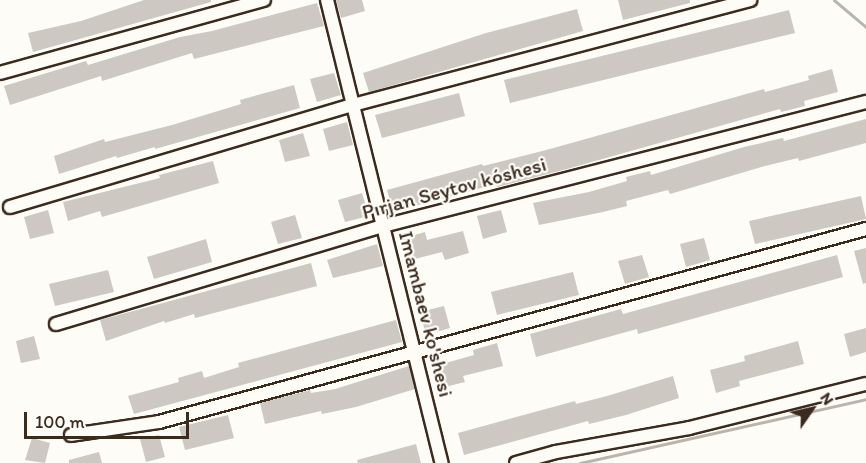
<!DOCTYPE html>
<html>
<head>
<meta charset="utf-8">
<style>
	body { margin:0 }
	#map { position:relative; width:866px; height:463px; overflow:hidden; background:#fdfcf7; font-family:Itim,sans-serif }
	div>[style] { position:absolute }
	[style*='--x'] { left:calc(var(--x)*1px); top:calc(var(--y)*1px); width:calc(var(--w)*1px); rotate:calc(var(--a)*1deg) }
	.stream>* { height:3px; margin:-1.5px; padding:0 1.5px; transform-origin:1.5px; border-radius:1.5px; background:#bbb4ad }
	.building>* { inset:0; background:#cdc8c2 }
	.roads { filter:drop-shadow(2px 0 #3b2a1e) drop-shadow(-2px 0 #3b2a1e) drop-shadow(0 2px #3b2a1e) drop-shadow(0 -2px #3b2a1e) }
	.minor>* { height:12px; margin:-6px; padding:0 6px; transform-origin:6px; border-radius:6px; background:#fdfcf7 }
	span { translate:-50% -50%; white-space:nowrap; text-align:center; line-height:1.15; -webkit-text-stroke:4.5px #fdfcf7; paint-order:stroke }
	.street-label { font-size:21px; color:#3b2a1e }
	.north { position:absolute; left:782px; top:379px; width:60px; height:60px; -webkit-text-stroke:4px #fdfcf7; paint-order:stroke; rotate:56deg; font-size:16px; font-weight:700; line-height:24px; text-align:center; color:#3b2a1e }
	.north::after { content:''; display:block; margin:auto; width:21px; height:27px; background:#3b2a1e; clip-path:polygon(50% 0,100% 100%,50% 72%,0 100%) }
	.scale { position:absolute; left:24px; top:412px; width:165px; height:27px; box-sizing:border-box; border:3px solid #3b2a1e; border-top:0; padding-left:8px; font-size:18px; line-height:21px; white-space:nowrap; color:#3b2a1e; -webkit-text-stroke:4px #fdfcf7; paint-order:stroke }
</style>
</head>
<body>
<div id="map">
	<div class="stream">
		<div style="--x:834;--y:0;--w:42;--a:40.2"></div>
		<div style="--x:580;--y:463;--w:293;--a:-12.6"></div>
	</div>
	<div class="building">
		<div style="clip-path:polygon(144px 0,211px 0,211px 2px,33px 52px,28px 33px,81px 21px)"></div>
		<div style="clip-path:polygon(336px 0,362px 0,365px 11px,341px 18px)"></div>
		<div style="clip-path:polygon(618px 0,690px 0,690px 3px,623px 20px)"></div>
		<div style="clip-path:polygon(317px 3px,324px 26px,300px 32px,194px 59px,192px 53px,102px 81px,101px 76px,10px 105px,4px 86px,86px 61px,88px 65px,180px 37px,212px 31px)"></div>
		<div style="clip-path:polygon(577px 9px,583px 31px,369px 92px,363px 73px,486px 33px)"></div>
		<div style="clip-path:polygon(789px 10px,795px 33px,510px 103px,504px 80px)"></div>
		<div style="clip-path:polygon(832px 69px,838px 92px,804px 101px,805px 106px,781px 112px,780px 109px,567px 169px,497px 187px,496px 184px,393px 212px,387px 190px,482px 164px,483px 166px,550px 149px,764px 89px,765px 92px,809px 80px,808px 76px)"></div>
		<div style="clip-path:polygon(334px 73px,341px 95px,317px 102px,310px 79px)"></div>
		<div style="clip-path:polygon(294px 85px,300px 108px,155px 149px,155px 147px,117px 158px,116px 156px,59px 174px,54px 156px,104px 139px,105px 142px,172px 125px,241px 104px,240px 100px)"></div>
		<div style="clip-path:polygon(459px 93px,465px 116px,382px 138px,375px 115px)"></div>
		<div style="clip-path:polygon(866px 119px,866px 143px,799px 161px,798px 158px,765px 166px,670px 194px,668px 190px,626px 201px,627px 206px,603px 212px,539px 225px,533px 203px,589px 192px,627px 181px,626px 177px,650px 171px,651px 175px,744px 147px,783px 138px,784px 141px)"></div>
		<div style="clip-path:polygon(347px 122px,353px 145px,329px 151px,323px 129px)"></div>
		<div style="clip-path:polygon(303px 133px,310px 156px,285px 162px,279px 140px)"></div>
		<div style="clip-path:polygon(213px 161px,219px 183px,102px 217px,100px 211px,68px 221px,63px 202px,160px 178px,159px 175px)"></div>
		<div style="clip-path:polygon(362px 193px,369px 216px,345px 222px,338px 200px)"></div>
		<div style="clip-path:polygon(861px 196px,866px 219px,755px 244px,749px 221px)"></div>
		<div style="clip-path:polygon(48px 210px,54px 233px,30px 239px,24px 217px)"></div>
		<div style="clip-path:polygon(501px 210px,507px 232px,483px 239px,477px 216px)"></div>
		<div style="clip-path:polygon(295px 215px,302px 238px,278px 244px,271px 222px)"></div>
		<div style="clip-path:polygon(463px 231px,469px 253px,445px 260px,442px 252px,407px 261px,401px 239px,425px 232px,427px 240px)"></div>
		<div style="clip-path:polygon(704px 238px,710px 260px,686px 267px,680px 244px)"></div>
		<div style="clip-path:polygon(206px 239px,212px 262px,154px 279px,147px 257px)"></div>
		<div style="clip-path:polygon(377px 244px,383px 266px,333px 278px,327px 260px)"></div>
		<div style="clip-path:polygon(866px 248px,866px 283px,863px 284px,854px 251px)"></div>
		<div style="clip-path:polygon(642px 255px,649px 277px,625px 284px,618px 261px)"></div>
		<div style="clip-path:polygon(837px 255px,843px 277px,638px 334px,637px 329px,536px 357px,530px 334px,621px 309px,623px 314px)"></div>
		<div style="clip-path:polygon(311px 263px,317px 286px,195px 318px,194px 314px,165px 323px,164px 321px,106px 341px,100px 320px)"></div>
		<div style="clip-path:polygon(108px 270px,114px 292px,55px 306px,49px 284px)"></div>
		<div style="clip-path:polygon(573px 272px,579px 295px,497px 315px,491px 292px)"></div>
		<div style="clip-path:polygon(444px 306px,450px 328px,426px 335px,420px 312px)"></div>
		<div style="clip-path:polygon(396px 320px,402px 342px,134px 414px,128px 396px,179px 382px,178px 378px,202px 371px,204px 378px,239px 367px,238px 363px)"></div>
		<div style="clip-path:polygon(866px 328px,866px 352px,850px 357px,844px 334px)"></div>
		<div style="clip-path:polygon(34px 336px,40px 359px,21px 363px,16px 341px)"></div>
		<div style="clip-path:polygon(798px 341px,804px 364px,739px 381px,740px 386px,716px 393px,710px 370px,745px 361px,744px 356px)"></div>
		<div style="clip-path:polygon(497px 343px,503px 366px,463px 376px,465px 382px,441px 388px,435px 366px,474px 355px,473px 350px)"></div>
		<div style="clip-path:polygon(409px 366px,415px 389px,356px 407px,322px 414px,321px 411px,265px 424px,260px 403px,310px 390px,311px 393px,335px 389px)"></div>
		<div style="clip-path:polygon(673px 376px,679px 398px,626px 415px,589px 424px,588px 421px,464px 455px,458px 433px,575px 401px,576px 404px,607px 396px)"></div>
		<div style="clip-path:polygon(228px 415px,234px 438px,185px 450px,179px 427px)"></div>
		<div style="clip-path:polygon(159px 435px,165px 457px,146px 462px,140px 439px)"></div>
		<div style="clip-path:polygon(32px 438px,50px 443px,45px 463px,25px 460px)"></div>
		<div style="clip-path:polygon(416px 444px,421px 463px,358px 463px,357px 460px)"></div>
		<div style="clip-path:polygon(99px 452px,102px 463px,69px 463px,69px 460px)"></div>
	</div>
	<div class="roads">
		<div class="minor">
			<div style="--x:327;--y:0;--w:477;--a:76.1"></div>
			<div style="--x:0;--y:73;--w:274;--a:-15.5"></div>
			<div style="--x:10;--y:207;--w:358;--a:-16.6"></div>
			<div style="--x:353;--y:105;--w:411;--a:-14.8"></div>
			<div style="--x:56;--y:324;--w:341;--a:-16.7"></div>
			<div style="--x:383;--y:226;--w:499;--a:-14.4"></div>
			<div style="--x:71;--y:435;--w:89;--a:-8.4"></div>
			<div style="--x:159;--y:422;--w:733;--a:-15.27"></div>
			<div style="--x:516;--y:463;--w:41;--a:-15.4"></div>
			<div style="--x:556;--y:452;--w:135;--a:-10.2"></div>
			<div style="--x:689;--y:428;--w:182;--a:-14"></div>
		</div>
	</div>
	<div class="street-label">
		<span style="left:454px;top:188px;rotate:-15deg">Pırjan Seytov kóshesi</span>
		<span style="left:426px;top:314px;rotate:76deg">Imambaev ko'shesi</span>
	</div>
	<div class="north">N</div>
	<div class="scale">100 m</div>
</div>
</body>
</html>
